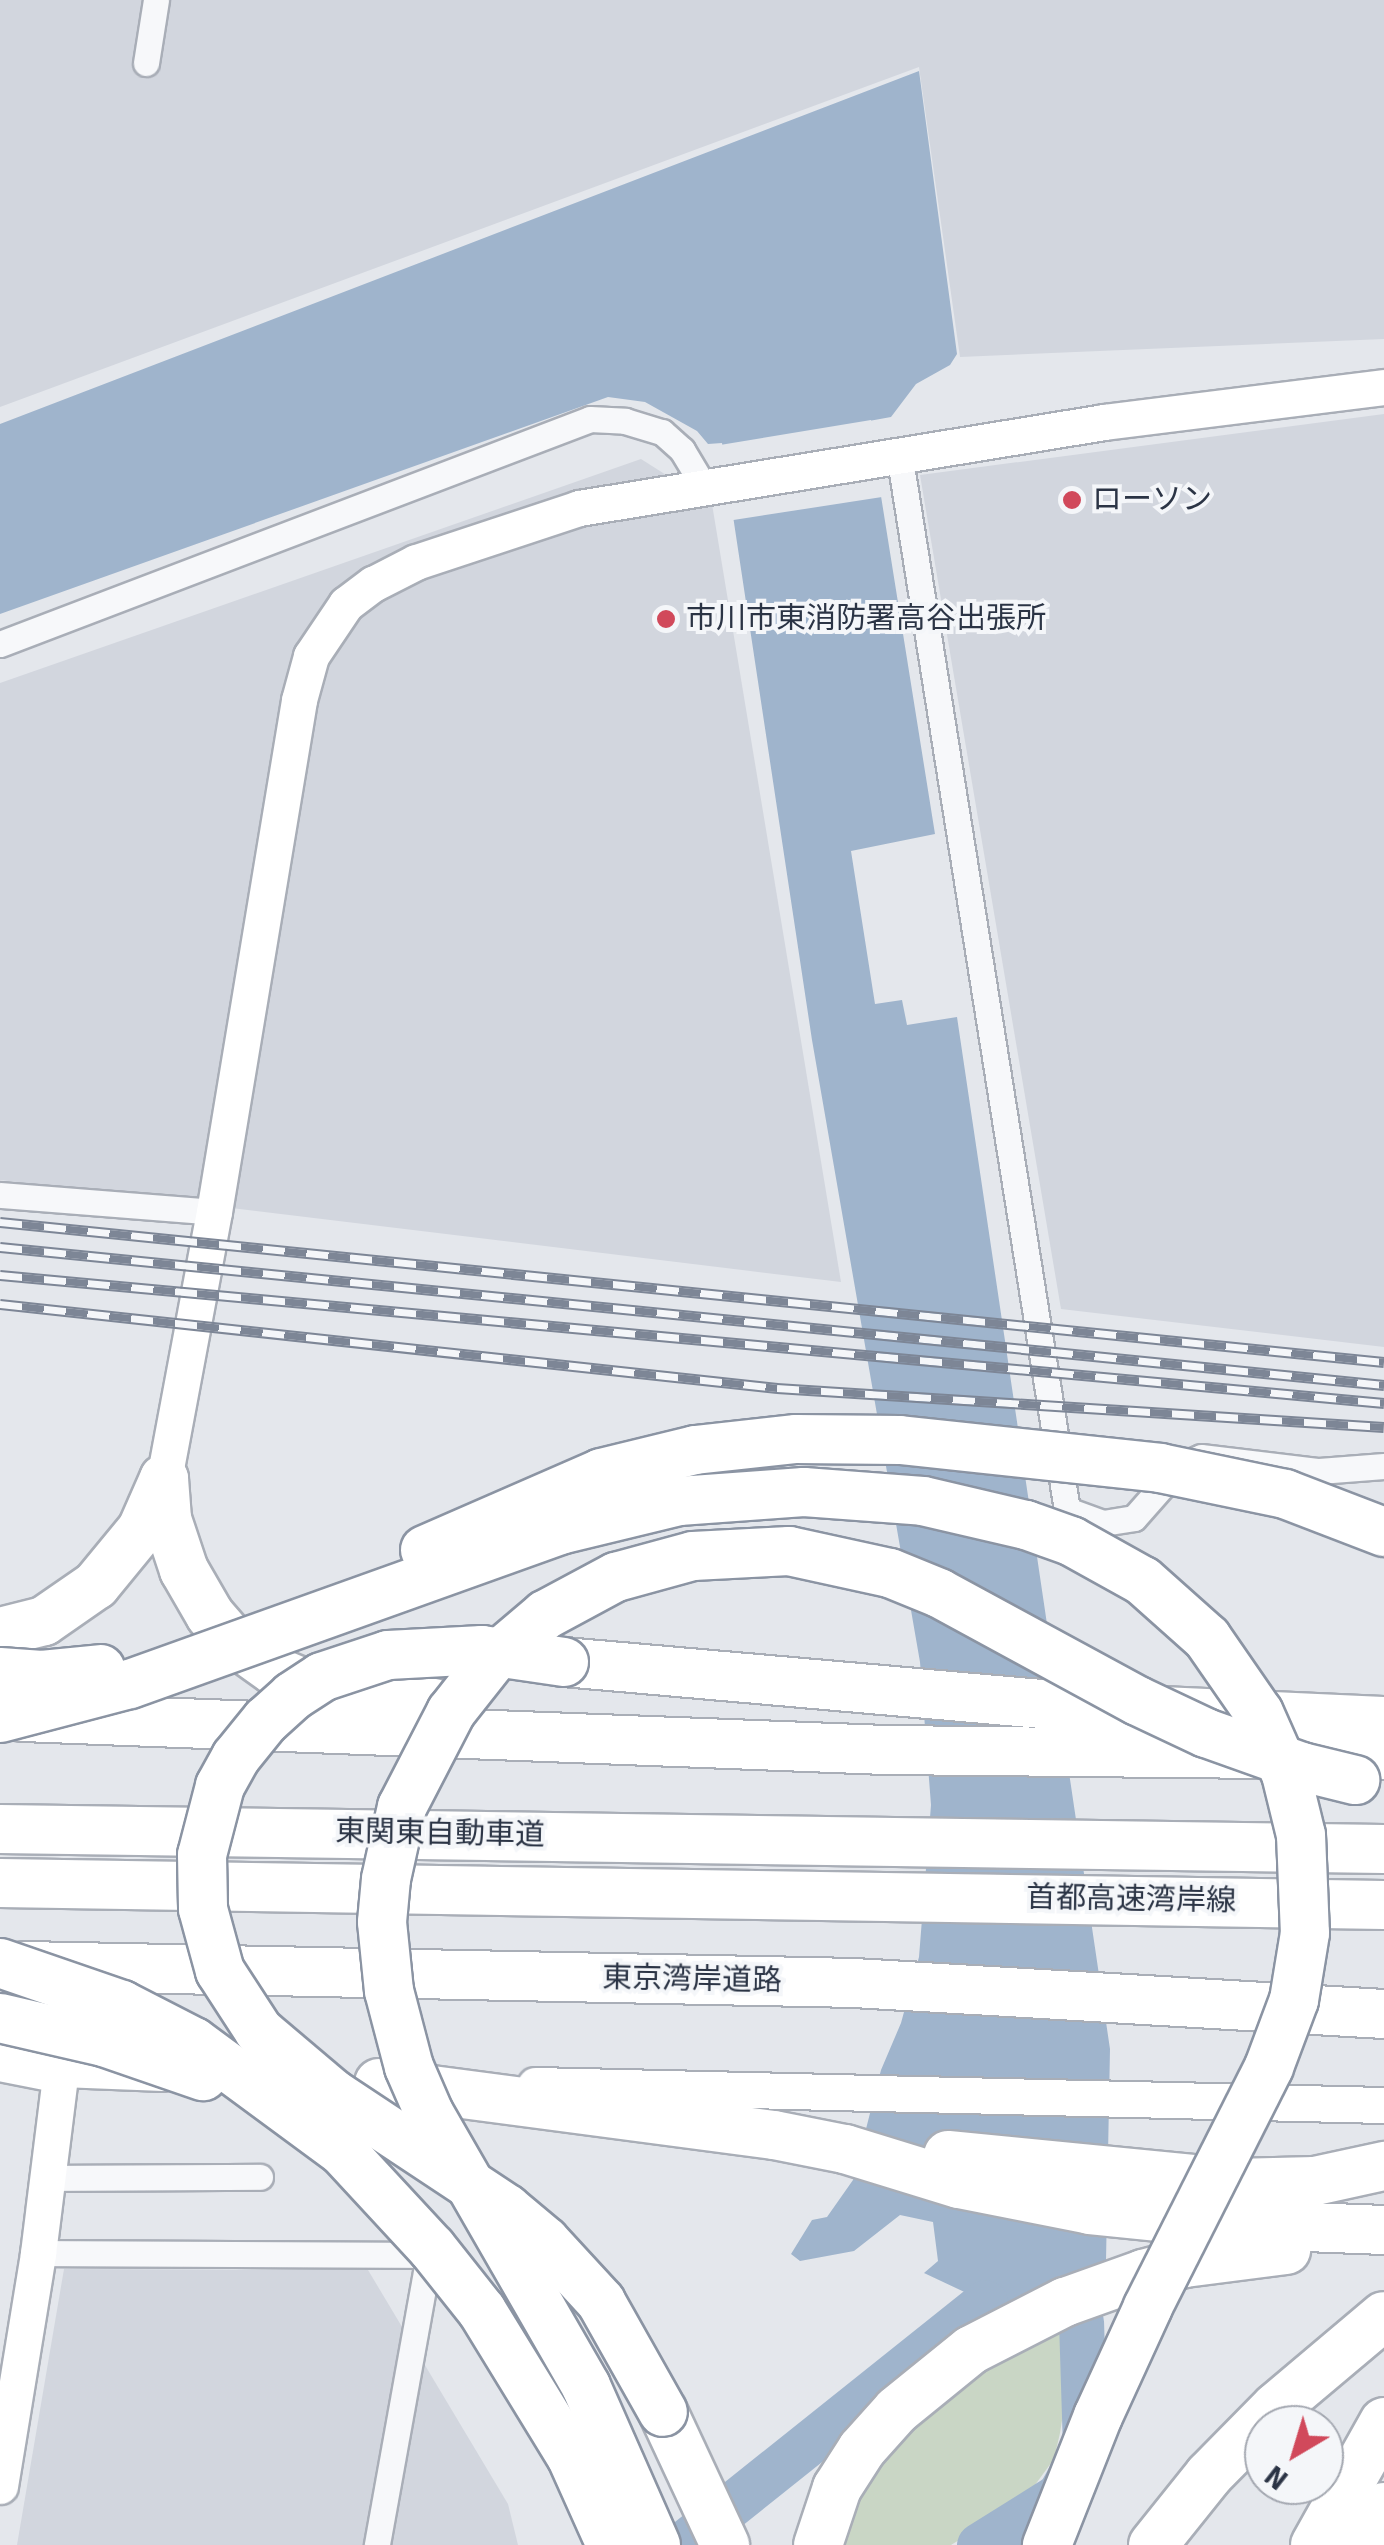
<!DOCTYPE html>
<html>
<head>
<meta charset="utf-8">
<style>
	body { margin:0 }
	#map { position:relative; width:1384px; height:2545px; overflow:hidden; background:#e4e7ec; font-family:Signika,"Noto Sans JP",sans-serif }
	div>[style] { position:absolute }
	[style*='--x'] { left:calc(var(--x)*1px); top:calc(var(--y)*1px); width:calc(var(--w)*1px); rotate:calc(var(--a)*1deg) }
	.built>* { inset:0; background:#d2d6de }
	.green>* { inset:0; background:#c9d6c5 }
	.water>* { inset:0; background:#9fb4cc }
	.pier>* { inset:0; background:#e4e7ec }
	.river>* { height:45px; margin:-22.5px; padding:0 22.5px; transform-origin:22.5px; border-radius:22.5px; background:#9fb4cc }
	.roads { filter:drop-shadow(2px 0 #a9aeb7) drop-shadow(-2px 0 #a9aeb7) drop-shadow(0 2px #a9aeb7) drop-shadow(0 -2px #a9aeb7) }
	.street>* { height:25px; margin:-12.5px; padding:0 12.5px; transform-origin:12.5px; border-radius:12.5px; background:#f7f8fa }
	.secondary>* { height:35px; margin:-17.5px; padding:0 17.5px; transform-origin:17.5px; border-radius:17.5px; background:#fff }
	.highway>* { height:48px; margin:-24px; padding:0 24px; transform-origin:24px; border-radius:24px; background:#fff }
	.rail>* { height:11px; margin-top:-5.5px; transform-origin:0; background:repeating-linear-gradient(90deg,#f4f6f9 0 22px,#7d8696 0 44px); box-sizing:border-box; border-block:2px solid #7d8696 }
	.bridges { filter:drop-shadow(2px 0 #8b94a3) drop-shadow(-2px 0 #8b94a3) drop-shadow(0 2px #8b94a3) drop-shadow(0 -2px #8b94a3) }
	.highway-bridge>* { height:48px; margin:-24px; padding:0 24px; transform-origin:24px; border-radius:24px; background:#fff }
	.dots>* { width:28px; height:28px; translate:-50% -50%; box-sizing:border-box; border:5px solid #f4f6f9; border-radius:50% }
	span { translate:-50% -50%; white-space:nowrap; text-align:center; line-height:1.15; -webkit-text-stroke:8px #f4f6f9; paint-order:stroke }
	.poi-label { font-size:30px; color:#2b3445 }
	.left { translate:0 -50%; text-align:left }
	.street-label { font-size:30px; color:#2b3445 }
	.north { position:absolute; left:1244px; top:2405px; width:100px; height:100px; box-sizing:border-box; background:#f4f6f9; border:2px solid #a4a8b1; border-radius:50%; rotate:218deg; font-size:28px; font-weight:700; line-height:40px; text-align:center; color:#2b3445 }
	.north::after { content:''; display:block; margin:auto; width:35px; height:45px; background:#d1495b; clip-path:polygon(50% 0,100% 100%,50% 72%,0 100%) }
</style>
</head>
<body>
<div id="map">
	<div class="built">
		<div style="clip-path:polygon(0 0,1384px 0,1384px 339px,960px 357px,919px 67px,0 407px)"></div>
		<div style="clip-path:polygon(1384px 414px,1384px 1347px,1061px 1309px,920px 475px)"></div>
		<div style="clip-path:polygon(641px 459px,712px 504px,841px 1282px,0 1180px,0 683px)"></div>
		<div style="clip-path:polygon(64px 2269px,368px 2270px,508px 2504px,518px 2545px,17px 2545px)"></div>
	</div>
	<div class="green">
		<div style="clip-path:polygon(1061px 2330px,1066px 2395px,1060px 2433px,1054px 2459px,1024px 2500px,951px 2545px,841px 2545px,855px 2504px,904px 2434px,978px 2370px)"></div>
	</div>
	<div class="water">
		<div style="clip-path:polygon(919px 71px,957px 354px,950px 365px,916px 384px,891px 417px,869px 421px,935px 834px,851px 851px,875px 1004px,902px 1000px,907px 1025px,957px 1017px,1110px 2049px,1106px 2261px,1098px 2316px,1056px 2335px,924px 2273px,938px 2261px,933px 2222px,900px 2215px,854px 2251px,800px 2261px,791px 2254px,812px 2220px,827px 2217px,853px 2180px,881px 2070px,901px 2023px,919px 1957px,931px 1805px,920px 1662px,812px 1040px,722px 443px,708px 444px,697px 431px,645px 402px,608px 397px,0 614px,0 424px)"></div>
	</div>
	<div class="pier">
		<div style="clip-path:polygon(871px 420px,882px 497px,727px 521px,720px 445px)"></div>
	</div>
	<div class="river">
		<div style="--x:681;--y:2545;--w:389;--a:-38.6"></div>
		<div style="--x:979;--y:2545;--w:94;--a:-32"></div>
		<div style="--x:1059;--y:2495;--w:54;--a:-61"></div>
		<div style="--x:1085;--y:2448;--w:126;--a:-91.8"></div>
	</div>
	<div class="roads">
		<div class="street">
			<div style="--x:146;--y:63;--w:64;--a:-81"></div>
			<div style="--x:899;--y:453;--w:1070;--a:80.97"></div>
			<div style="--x:1067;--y:1510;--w:38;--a:20"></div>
			<div style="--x:1103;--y:1523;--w:31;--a:-9"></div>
			<div style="--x:1134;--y:1518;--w:68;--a:-48.6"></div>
			<div style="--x:1179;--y:1467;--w:24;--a:-24"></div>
			<div style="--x:1201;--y:1457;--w:119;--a:6.8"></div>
			<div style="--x:1319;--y:1471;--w:65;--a:-4.4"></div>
			<div style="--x:0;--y:644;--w:631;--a:-20.87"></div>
			<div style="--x:590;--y:419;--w:35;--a:3"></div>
			<div style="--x:625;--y:421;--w:39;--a:17"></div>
			<div style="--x:662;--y:432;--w:27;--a:42"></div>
			<div style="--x:682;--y:450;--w:41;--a:59"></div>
			<div style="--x:0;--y:1195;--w:215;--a:4.5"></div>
			<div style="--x:49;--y:2178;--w:211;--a:-0.3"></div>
			<div style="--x:38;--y:2253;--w:391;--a:0.3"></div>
			<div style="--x:429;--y:2255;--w:295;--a:100.2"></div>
		</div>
		<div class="secondary">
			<div style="--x:164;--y:1479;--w:272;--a:-79.4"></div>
			<div style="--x:214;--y:1212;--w:519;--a:-80.57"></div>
			<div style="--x:299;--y:700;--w:46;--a:-74.7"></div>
			<div style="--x:311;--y:656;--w:63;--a:-56.1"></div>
			<div style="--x:346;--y:604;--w:34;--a:-37"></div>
			<div style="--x:373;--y:584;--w:48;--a:-27.1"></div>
			<div style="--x:416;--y:562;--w:172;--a:-18.3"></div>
			<div style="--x:579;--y:508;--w:532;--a:-9.3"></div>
			<div style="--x:1104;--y:422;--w:282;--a:-7.1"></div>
			<div style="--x:535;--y:2085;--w:849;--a:1.35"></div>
			<div style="--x:0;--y:2486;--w:236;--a:-80.7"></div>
			<div style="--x:38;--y:2253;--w:185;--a:-82.9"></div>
			<div style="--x:61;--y:2069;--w:102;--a:2.2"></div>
		</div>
		<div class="highway">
			<div style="--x:164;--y:1479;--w:40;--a:85.7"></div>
			<div style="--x:167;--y:1519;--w:54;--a:71.6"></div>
			<div style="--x:184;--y:1570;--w:52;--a:60"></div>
			<div style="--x:210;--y:1615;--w:35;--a:49"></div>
			<div style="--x:233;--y:1641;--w:52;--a:35.5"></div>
			<div style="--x:275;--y:1671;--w:28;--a:23"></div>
			<div style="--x:301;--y:1682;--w:48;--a:14.6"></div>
			<div style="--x:347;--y:1694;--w:87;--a:5.9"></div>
			<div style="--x:0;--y:1632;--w:45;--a:-14"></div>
			<div style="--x:44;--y:1621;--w:63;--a:-34.7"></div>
			<div style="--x:96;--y:1585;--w:72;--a:-50.6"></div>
			<div style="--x:142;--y:1529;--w:55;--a:-66.3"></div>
			<div style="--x:564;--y:1662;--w:513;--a:5.03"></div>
			<div style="--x:1075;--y:1707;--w:309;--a:2.6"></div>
			<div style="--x:23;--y:1717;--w:863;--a:2.19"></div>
			<div style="--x:885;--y:1750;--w:499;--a:0.6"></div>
			<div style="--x:0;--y:1829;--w:1384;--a:0.83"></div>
			<div style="--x:0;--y:1883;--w:1384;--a:0.91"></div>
			<div style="--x:24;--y:1966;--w:830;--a:1.17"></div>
			<div style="--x:854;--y:1983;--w:531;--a:3.35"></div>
			<div style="--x:0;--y:2057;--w:62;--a:11.1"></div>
			<div style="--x:379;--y:2083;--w:398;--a:7.5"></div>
			<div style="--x:774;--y:2135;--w:72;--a:11.2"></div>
			<div style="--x:845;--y:2149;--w:119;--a:17.1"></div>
			<div style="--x:959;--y:2184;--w:134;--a:11.2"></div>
			<div style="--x:1090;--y:2210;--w:139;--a:5.8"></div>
			<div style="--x:1228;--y:2224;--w:156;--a:2.2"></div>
			<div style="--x:948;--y:2155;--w:287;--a:5.6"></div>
			<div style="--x:1234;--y:2183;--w:81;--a:-1.4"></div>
			<div style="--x:1315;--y:2181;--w:71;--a:-12.3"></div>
			<div style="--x:663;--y:2412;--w:147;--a:65"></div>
			<div style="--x:818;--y:2545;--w:60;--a:-71.6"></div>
			<div style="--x:837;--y:2488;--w:46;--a:-57.3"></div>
			<div style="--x:862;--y:2449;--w:52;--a:-48.1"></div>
			<div style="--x:897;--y:2410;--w:95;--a:-39"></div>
			<div style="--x:971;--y:2350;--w:106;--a:-27.1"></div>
			<div style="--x:1065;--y:2302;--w:83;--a:-19.7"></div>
			<div style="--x:1143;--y:2274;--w:43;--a:-14.7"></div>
			<div style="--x:1185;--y:2263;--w:102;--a:-7.3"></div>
			<div style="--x:1153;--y:2545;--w:90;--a:-51.3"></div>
			<div style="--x:1209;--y:2475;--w:95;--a:-45.4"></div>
			<div style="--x:1276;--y:2407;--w:141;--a:-40.1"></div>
			<div style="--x:1315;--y:2545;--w:141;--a:-60.7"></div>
			<div style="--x:1362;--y:2545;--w:44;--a:-59.9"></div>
		</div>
	</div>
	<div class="rail">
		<div style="--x:0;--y:1222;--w:1391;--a:5.78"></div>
		<div style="--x:0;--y:1247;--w:1391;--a:5.69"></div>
		<div style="--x:0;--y:1275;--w:1390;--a:5.28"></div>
		<div style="--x:0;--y:1304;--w:782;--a:6.17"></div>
		<div style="--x:777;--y:1388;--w:608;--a:3.68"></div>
	</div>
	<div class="bridges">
		<div class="highway-bridge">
			<div style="--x:425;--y:1550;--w:192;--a:-23.6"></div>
			<div style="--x:601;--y:1473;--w:97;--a:-13.7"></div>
			<div style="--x:695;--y:1450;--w:102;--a:-6.2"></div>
			<div style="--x:796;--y:1439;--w:104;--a:0.6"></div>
			<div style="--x:900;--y:1440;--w:262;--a:6.1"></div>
			<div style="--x:1160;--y:1468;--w:128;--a:11.7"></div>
			<div style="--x:1285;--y:1494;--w:106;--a:21"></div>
			<div style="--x:564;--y:1662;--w:83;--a:-171.7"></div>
			<div style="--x:482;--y:1650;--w:94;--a:177"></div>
			<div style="--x:388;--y:1655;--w:70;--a:161.6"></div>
			<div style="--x:322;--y:1677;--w:35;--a:147"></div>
			<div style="--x:293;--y:1696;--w:36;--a:138"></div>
			<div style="--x:266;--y:1720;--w:48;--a:129"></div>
			<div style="--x:236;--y:1757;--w:33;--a:119"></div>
			<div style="--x:220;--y:1786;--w:71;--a:104.6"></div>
			<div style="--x:202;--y:1855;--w:54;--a:88.9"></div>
			<div style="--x:203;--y:1909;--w:64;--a:74.7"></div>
			<div style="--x:220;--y:1971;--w:72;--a:57"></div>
			<div style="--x:259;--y:2031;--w:96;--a:40.3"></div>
			<div style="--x:332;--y:2093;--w:210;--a:33.5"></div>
			<div style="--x:507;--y:2209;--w:50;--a:40.1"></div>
			<div style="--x:545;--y:2241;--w:83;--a:47.4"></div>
			<div style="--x:601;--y:2302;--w:126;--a:60.6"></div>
			<div style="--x:0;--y:1672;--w:42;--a:4.1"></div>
			<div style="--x:42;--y:1675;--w:59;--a:-5.8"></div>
			<div style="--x:0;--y:1718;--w:134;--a:-14.7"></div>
			<div style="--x:130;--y:1684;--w:457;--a:-19.7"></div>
			<div style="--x:560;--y:1530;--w:122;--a:-13.7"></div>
			<div style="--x:679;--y:1501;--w:125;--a:-4.1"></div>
			<div style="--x:804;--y:1492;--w:119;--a:4.3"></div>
			<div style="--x:923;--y:1501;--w:106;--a:13.1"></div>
			<div style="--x:1026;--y:1525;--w:48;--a:19.6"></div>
			<div style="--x:1071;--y:1541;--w:82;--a:29.1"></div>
			<div style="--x:1143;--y:1581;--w:86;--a:41.7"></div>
			<div style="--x:1207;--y:1638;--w:91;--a:55.3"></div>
			<div style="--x:1259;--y:1713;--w:67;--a:66.1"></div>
			<div style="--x:1286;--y:1774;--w:63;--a:76.2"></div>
			<div style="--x:1301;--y:1835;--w:98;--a:87.7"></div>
			<div style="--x:1305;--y:1933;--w:68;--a:99.3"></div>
			<div style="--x:1294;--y:2000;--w:72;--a:110.5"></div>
			<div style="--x:1269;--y:2067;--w:269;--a:116.8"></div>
			<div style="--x:1148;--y:2307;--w:120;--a:114.6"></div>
			<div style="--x:1098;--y:2416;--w:139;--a:111.6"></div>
			<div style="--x:0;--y:1963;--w:129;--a:19"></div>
			<div style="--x:122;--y:2005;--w:81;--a:27.2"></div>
			<div style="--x:194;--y:2042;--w:185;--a:36.4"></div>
			<div style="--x:343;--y:2152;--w:131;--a:47.2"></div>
			<div style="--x:432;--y:2248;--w:80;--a:51.6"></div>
			<div style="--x:482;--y:2311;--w:170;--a:58.5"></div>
			<div style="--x:571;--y:2456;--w:98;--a:65.8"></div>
			<div style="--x:0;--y:2018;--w:107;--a:13"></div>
			<div style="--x:104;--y:2042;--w:105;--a:19"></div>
			<div style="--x:656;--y:2545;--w:174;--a:-113.8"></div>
			<div style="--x:586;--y:2386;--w:315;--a:-119.9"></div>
			<div style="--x:429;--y:2113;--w:50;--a:-113.5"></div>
			<div style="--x:409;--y:2067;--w:79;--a:-104.7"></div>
			<div style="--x:389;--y:1991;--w:69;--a:-95.8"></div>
			<div style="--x:382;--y:1922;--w:43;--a:-84.7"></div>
			<div style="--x:386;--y:1879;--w:74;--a:-77.5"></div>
			<div style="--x:402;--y:1807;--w:107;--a:-62.7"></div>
			<div style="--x:451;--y:1712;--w:66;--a:-51.7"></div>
			<div style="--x:492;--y:1660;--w:70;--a:-40.3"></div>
			<div style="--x:545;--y:1615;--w:81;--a:-28.2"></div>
			<div style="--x:616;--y:1577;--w:80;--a:-15.3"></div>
			<div style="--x:693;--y:1556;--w:96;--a:-3"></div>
			<div style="--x:789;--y:1551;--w:103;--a:12.3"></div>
			<div style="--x:890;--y:1573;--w:53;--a:22.2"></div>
			<div style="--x:939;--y:1593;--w:226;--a:28.5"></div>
			<div style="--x:1138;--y:1701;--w:75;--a:25.2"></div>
			<div style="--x:1206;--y:1733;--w:102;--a:19.5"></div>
			<div style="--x:1302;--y:1767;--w:55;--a:13.8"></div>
		</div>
	</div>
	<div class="dots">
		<div style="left:1072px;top:500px;background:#d1495b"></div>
		<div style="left:666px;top:619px;background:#d1495b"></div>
	</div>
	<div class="poi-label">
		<span class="left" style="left:1092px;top:500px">ローソン</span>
		<span class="left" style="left:686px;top:619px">市川市東消防署高谷出張所</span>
	</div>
	<div class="street-label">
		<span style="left:440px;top:1834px;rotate:1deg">東関東自動車道</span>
		<span style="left:1131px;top:1900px;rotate:1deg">首都高速湾岸線</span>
		<span style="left:692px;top:1980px;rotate:1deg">東京湾岸道路</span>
	</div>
	<div class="north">N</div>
</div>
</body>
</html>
